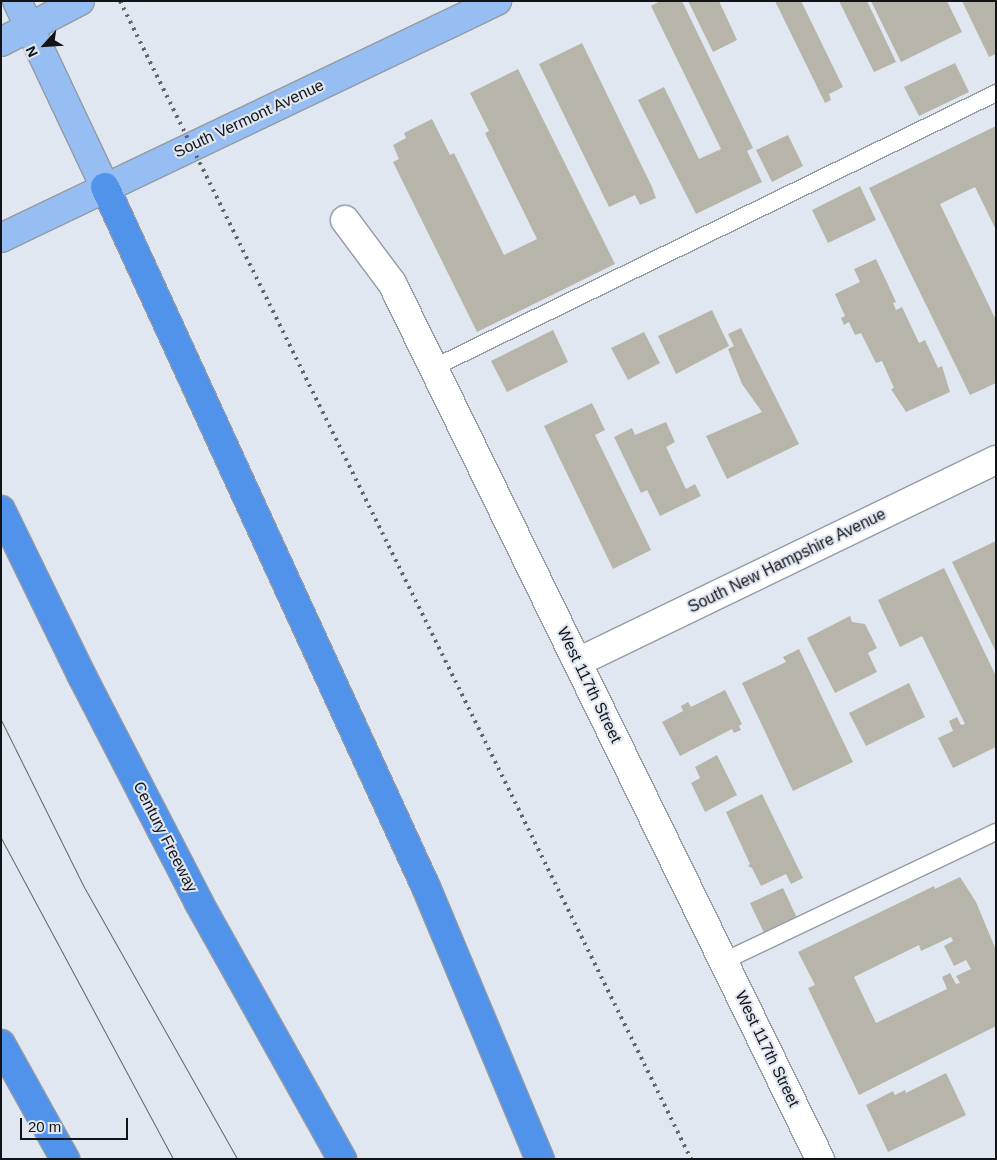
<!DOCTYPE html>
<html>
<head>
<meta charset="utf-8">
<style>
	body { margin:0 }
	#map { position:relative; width:997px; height:1160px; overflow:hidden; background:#e0e7f1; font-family:Arial,sans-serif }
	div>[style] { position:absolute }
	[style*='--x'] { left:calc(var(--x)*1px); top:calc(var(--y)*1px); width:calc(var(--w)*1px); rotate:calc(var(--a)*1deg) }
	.building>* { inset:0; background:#b7b5aa }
	.roads { filter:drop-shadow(1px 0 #949ba4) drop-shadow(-1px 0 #949ba4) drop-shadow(0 1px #949ba4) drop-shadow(0 -1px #949ba4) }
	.lane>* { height:16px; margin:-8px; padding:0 8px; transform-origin:8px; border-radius:8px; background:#fff }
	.street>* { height:28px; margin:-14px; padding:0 14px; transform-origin:14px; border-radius:14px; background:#fff }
	.primary>* { height:28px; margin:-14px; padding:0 14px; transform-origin:14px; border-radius:14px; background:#97bef2 }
	.highway>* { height:28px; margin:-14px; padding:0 14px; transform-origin:14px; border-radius:14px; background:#5193ea }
	.tram>* { height:1px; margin:-0.5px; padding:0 0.5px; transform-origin:0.5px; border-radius:0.5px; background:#61656a }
	.rail>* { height:4px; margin-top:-2px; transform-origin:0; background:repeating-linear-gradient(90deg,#61656a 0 2.5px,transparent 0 7.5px) }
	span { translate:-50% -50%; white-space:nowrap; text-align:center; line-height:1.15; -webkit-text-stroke:4px #e0e7f1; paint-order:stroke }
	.street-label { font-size:16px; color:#121417 }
	.frame { position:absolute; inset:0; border:2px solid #121417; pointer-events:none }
	.north { position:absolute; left:20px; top:20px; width:50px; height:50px; -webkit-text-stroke:4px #e0e7f1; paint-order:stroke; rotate:244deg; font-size:14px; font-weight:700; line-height:20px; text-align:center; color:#121417 }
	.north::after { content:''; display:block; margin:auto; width:18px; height:22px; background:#121417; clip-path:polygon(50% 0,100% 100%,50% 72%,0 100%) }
	.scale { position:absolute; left:20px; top:1118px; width:108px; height:22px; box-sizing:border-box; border:2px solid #121417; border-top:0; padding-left:6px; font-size:15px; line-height:18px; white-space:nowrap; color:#121417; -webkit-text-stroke:4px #e0e7f1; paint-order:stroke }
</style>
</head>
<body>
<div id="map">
	<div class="building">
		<div style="clip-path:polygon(660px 1px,682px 1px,753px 148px,747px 151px,762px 182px,696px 214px,638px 100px,664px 87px,699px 159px,721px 149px,651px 6px)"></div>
		<div style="clip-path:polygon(688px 1px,719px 1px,737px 40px,713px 52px)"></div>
		<div style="clip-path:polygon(775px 1px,801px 1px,843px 87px,829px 94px,831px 100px,825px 103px)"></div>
		<div style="clip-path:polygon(839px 1px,867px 1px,896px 62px,874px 72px)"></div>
		<div style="clip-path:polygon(871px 1px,947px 1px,962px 32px,901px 62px)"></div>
		<div style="clip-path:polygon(962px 1px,996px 1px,996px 54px,989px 57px)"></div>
		<div style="clip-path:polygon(582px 43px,652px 187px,656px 198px,640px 205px,635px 195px,609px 207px,539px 64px)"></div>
		<div style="clip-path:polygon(955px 63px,969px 92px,919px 116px,904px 87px)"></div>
		<div style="clip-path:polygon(518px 69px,615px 264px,477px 332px,393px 162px,399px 159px,393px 145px,406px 138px,404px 133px,432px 119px,450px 155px,454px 153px,504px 255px,537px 239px,485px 133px,489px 131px,470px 93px)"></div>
		<div style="clip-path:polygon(996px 126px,996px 230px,975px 187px,940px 204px,996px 320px,996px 383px,970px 395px,869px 188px)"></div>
		<div style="clip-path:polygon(788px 135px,803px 166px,772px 182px,756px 150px)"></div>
		<div style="clip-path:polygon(860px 186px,876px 220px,828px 243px,812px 210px)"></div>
		<div style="clip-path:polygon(876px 259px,896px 302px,893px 303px,896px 310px,902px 307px,919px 343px,925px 340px,938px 368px,942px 366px,950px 392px,906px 412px,891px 389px,894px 388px,882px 361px,876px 363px,861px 333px,855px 335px,849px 322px,844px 325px,841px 318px,845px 316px,835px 294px,860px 282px,854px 269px)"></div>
		<div style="clip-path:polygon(712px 310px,729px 346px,676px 374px,658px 336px)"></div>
		<div style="clip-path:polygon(741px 328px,799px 444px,727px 479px,706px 436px,762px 412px,742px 384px,728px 349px,734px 346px,728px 334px)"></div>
		<div style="clip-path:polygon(553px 330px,568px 362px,507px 392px,491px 361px)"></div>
		<div style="clip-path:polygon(644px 332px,660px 363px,628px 380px,611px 348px)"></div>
		<div style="clip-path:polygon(592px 403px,605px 430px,595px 435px,651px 550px,613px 569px,544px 426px)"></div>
		<div style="clip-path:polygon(666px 422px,675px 442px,666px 447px,686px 489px,695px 484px,701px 496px,660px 516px,647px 490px,641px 493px,614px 437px,632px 428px,635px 435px)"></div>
		<div style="clip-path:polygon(996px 541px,996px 652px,952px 562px)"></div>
		<div style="clip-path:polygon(944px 568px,996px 676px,996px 747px,953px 768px,938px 738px,953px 731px,949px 721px,957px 717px,961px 725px,965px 724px,922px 636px,900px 647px,878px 600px)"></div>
		<div style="clip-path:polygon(850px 616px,852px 622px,865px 624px,877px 648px,868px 653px,877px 672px,835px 693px,807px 638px)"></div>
		<div style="clip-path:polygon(799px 649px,853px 762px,793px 791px,742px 683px,786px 662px,783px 657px)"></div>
		<div style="clip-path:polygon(909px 683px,925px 717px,866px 746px,849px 713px)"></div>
		<div style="clip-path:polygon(725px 690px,742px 724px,739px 726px,741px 730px,734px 733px,732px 729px,680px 756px,662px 722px,683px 711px,681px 706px,688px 702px,691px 707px)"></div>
		<div style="clip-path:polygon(717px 755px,737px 795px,705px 812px,691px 783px,700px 778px,695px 767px)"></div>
		<div style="clip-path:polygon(762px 794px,803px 878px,791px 884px,786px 874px,761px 886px,752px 868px,748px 866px,750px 864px,726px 812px)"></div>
		<div style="clip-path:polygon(evenodd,960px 877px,976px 902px,996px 950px,996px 1026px,859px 1095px,808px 988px,815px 985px,798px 952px,934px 886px,935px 889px,960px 877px,951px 937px,953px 941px,944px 946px,954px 966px,966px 960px,971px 969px,956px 976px,960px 983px,956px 984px,950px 973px,942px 977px,947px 989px,876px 1023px,854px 977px,919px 945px,921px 951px,951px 937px)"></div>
		<div style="clip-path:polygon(783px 888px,798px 920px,765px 935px,750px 903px)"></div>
		<div style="clip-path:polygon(946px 1073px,966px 1115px,888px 1152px,866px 1105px,893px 1091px,895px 1095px,905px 1090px,906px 1093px)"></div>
	</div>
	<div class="roads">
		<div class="lane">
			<div style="--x:433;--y:368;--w:627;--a:-26.03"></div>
			<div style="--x:724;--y:961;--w:301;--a:-25.4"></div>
		</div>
		<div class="street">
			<div style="--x:345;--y:220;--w:79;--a:53.3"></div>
			<div style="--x:392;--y:283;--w:975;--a:63.96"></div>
			<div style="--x:578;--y:662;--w:464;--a:-25.8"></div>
		</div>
		<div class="primary">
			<div style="--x:17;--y:1;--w:206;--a:64.7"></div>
			<div style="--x:1;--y:42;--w:89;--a:-27.4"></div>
			<div style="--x:1;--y:238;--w:550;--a:-25.54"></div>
		</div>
		<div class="highway">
			<div style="--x:105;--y:187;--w:770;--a:65.37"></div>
			<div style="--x:426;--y:887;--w:295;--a:67.3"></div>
			<div style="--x:1;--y:510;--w:185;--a:64"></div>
			<div style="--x:82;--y:676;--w:255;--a:62.7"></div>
			<div style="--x:199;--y:903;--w:293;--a:60.8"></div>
			<div style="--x:1;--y:1044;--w:132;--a:60.9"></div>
		</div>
	</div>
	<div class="tram">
		<div style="--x:1;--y:720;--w:186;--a:63.6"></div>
		<div style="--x:84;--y:887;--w:312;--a:60.6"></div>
		<div style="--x:1;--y:838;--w:364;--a:61.8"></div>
	</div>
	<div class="rail">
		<div style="--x:120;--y:1;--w:1291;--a:63.75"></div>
	</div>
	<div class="street-label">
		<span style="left:249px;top:119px;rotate:-25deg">South Vermont Avenue</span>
		<span style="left:787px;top:561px;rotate:-26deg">South New Hampshire Avenue</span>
		<span style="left:589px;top:685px;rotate:64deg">West 117th Street</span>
		<span style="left:165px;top:837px;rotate:63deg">Century Freeway</span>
		<span style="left:767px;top:1049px;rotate:64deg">West 117th Street</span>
	</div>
	<div class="frame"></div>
	<div class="north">N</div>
	<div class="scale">20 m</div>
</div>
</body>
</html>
